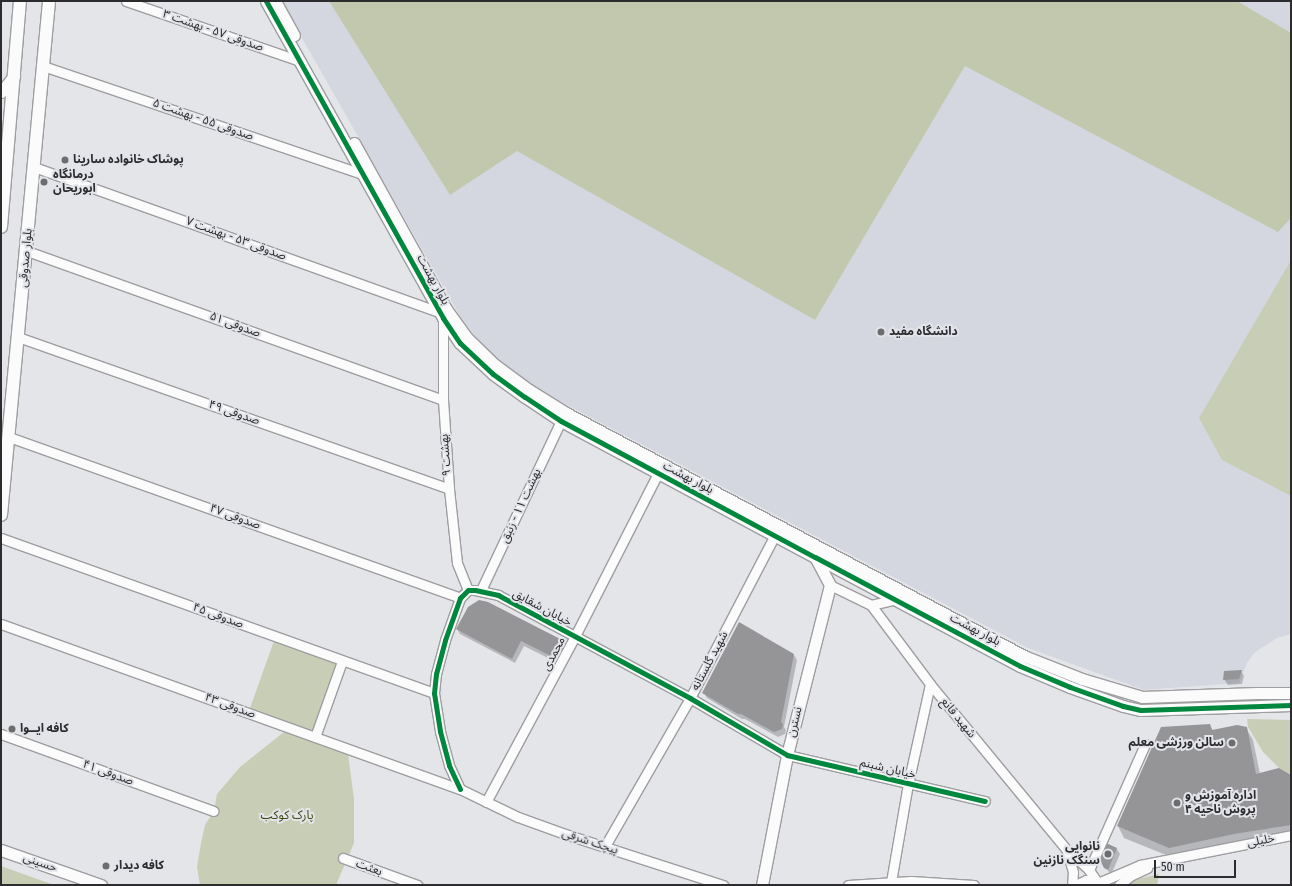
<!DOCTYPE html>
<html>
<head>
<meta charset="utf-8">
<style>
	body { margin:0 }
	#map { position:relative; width:1292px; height:886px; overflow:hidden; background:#e4e5e9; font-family:"Fira Sans Condensed","Noto Sans Arabic",sans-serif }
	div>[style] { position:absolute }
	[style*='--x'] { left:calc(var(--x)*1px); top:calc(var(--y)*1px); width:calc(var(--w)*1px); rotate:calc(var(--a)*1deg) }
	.built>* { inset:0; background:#d5d7e0 }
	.green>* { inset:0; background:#c8ceb6 }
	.forest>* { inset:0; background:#c2c8ae }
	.shadow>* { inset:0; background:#0003 }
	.building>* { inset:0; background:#959598 }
	.roads { filter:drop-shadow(1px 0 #9e9ea0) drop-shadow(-1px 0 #9e9ea0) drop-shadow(0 1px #9e9ea0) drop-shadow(0 -1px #9e9ea0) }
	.minor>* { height:9px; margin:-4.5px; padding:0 4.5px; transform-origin:4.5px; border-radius:4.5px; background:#fbfbfc }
	.tertiary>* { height:11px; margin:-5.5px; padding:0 5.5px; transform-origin:5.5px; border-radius:5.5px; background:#fbfbfc }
	.secondary>* { height:12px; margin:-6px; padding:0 6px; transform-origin:6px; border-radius:6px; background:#fbfbfc }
	.cycleway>* { height:5px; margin:-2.5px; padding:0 2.5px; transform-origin:2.5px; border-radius:2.5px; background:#00873e }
	.dots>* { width:11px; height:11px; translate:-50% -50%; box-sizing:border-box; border:2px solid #e3e4ea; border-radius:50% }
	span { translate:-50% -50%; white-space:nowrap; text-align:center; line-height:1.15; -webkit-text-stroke:4px #e3e4ea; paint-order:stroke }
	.street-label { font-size:12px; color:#2c2c2e }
	.poi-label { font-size:12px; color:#2c2c2e; font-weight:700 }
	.left { translate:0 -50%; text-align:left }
	.right { translate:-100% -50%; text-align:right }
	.park-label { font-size:12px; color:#3e460a }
	.frame { position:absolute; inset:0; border:2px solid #2c2c2e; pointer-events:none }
	.scale { position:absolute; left:1154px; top:860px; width:82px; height:18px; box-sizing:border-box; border:2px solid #2c2c2e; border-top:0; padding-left:5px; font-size:12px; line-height:14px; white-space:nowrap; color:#2c2c2e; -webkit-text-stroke:3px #e3e4ea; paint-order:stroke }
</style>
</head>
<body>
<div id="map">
	<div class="built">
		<div style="clip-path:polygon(281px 1px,1291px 1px,1291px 634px,1277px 638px,1255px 652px,1247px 663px,1239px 683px,1144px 690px,1028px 648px,529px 385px,483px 347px,460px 316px)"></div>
	</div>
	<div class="green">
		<div style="clip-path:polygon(1291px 260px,1291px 496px,1222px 460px,1199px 418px)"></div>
		<div style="clip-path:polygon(275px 638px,340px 662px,314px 735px,249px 711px)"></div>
		<div style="clip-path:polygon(1247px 719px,1291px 720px,1291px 775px,1279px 768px,1263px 752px,1248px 727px)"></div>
		<div style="clip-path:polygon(284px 732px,348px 754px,354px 799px,354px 843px,336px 885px,200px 885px,197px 867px,201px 843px,205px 825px,214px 811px,217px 794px,240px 767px)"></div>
		<div style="clip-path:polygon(1px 866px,54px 885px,1px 885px)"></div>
		<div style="clip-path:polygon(1159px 874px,1157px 885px,1127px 885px,1134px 880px)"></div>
	</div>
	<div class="forest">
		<div style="clip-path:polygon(329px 1px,1237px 1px,1291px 33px,1291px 218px,1278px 232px,965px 66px,815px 320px,517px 151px,450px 195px)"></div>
	</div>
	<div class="shadow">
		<div style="clip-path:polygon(484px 601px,562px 640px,565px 646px,558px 663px,524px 646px,515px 663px,460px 634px,457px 629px,469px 607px,473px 604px)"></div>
		<div style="clip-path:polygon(794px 655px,797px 660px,784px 727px,786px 730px,785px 734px,778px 737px,745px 719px,742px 719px,707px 698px,704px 693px)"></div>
		<div style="clip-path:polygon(1241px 671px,1244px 676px,1242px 684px,1228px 685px,1224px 679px)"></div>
		<div style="clip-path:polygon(1210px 725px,1213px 731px,1246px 728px,1253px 740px,1260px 774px,1291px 776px,1291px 837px,1176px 859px,1124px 838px,1118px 826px)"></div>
		<div style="clip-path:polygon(1107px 844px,1117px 849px,1120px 854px,1111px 875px,1101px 860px)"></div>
	</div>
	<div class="building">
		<div style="clip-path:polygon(479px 600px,488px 602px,562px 640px,555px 658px,521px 641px,512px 659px,456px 629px,468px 607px)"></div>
		<div style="clip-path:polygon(739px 622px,794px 654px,781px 722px,783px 724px,782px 729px,774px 732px,741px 714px,738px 714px,702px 693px)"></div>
		<div style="clip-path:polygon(1242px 670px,1239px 679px,1223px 680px,1224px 671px)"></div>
		<div style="clip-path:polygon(1210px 724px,1212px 730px,1237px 725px,1247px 727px,1256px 774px,1279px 768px,1291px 775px,1291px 825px,1234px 834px,1169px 848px,1117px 826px,1161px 727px)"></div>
		<div style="clip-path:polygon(1106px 843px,1117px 848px,1108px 870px,1104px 868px,1100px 860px)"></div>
	</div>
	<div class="roads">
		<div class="minor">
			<div style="--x:126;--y:1;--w:184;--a:19"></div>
			<div style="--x:43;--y:66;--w:337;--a:18.7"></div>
			<div style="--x:34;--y:167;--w:430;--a:19.7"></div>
			<div style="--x:27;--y:251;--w:442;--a:19.7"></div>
			<div style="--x:443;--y:318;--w:82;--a:90"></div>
			<div style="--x:443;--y:400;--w:89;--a:86.1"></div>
			<div style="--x:449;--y:489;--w:74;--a:83.8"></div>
			<div style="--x:457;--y:563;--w:29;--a:68"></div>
			<div style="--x:18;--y:337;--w:457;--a:19.4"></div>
			<div style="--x:9;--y:437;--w:479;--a:19.6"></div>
			<div style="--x:1;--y:538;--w:460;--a:19.7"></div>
			<div style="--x:830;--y:585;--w:46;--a:26"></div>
			<div style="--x:871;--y:605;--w:99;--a:53.2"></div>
			<div style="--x:930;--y:684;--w:214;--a:50.5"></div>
			<div style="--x:1066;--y:849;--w:31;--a:42"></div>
			<div style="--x:1089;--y:870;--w:14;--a:56"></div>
			<div style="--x:481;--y:590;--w:187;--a:-64.7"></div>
			<div style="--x:871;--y:605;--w:26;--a:-13"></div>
			<div style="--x:1;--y:624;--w:488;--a:19.8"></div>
			<div style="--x:460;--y:789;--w:64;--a:25.8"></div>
			<div style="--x:518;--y:817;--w:53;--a:19.8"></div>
			<div style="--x:568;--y:835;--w:163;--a:17.9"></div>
			<div style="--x:1;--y:734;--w:226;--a:19.9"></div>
			<div style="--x:315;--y:737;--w:81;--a:-70.4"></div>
			<div style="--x:460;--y:789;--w:26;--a:-115"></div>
			<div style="--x:449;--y:765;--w:35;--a:-105"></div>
			<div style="--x:440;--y:731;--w:38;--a:-99"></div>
			<div style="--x:434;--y:693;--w:19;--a:-84"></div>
			<div style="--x:436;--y:674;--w:35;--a:-75"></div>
			<div style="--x:445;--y:640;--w:45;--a:-70.3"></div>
			<div style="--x:460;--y:598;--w:11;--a:-45"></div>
			<div style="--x:468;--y:590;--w:7;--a:0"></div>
			<div style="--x:475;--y:590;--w:24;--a:12"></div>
			<div style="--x:498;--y:595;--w:218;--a:28.2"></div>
			<div style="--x:690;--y:698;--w:113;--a:30.4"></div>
			<div style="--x:787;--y:755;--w:203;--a:13.1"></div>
			<div style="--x:486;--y:802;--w:188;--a:-61.8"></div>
			<div style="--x:575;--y:636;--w:183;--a:-63"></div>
			<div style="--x:605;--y:846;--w:171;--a:-60.1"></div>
			<div style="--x:690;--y:698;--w:184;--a:-62.5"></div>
			<div style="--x:1067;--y:851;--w:22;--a:74"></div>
			<div style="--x:1073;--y:872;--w:13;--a:94"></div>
			<div style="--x:343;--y:858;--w:79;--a:20"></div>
			<div style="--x:1089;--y:870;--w:138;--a:-66"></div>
			<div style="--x:891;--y:882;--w:99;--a:-80.2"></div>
			<div style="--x:908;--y:784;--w:102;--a:-77.6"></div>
			<div style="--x:1098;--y:883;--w:46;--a:-23.2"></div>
			<div style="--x:1140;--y:865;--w:154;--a:-11.2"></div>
			<div style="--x:848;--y:885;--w:63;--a:-3.6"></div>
			<div style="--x:911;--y:881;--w:63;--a:3.6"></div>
			<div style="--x:1075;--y:885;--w:12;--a:-24"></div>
			<div style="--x:1086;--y:880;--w:5;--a:0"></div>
			<div style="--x:1091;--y:880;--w:9;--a:27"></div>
			<div style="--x:1119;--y:885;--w:14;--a:-39"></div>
			<div style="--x:1130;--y:876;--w:19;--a:-25"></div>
		</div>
		<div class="tertiary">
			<div style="--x:266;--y:1;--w:363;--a:60.8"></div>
			<div style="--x:443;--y:318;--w:30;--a:56"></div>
			<div style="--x:460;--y:343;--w:45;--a:43.2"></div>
			<div style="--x:493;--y:374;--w:39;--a:36"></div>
			<div style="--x:525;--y:397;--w:43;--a:33.7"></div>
			<div style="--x:561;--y:421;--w:288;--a:28.2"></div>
			<div style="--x:815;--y:557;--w:232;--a:28"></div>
			<div style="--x:1020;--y:666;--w:54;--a:22.8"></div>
			<div style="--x:1070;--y:687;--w:56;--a:19.7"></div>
			<div style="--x:1123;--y:706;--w:18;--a:13"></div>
			<div style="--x:1141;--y:710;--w:150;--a:-1.9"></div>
			<div style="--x:275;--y:1;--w:39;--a:61"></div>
			<div style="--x:1;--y:92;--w:21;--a:-51"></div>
			<div style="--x:354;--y:143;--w:190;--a:61"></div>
			<div style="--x:446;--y:309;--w:36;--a:54"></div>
			<div style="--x:467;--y:338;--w:39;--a:44"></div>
			<div style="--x:495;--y:365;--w:42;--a:36.3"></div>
			<div style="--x:529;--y:390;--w:44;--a:31.9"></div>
			<div style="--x:566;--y:413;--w:518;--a:27.95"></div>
			<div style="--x:1024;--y:656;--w:62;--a:21.6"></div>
			<div style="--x:1082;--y:679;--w:63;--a:16.7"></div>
			<div style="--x:1142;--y:697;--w:115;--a:-2"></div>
			<div style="--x:1257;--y:693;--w:34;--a:0"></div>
			<div style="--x:1;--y:850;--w:106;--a:19.3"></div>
			<div style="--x:762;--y:885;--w:132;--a:-79.1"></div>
			<div style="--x:787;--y:755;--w:175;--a:-75.8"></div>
			<div style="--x:830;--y:585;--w:32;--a:-118"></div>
		</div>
		<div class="secondary">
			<div style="--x:1;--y:227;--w:227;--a:-85.2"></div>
			<div style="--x:1;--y:515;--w:516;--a:-84.66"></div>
		</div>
	</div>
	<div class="cycleway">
		<div style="--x:266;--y:1;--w:363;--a:60.8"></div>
		<div style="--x:443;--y:318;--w:30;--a:56"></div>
		<div style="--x:460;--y:343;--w:45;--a:43.2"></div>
		<div style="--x:493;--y:374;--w:39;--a:36"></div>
		<div style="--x:525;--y:397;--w:43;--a:33.7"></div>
		<div style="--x:561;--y:421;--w:288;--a:28.2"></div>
		<div style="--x:815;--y:557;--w:232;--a:28"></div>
		<div style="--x:1020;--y:666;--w:54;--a:22.8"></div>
		<div style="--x:1070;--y:687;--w:56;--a:19.7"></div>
		<div style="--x:1123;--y:706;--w:18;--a:13"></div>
		<div style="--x:1141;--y:710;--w:150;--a:-1.9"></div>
		<div style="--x:460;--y:789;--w:26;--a:-115"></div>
		<div style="--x:449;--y:765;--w:35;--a:-105"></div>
		<div style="--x:440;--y:731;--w:38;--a:-99"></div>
		<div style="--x:434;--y:693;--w:19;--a:-84"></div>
		<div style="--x:436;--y:674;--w:35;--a:-75"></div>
		<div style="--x:445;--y:640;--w:45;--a:-70.3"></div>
		<div style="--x:460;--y:598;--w:11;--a:-45"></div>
		<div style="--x:468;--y:590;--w:7;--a:0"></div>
		<div style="--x:475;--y:590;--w:24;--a:12"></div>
		<div style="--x:498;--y:595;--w:218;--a:28.2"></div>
		<div style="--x:690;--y:698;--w:113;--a:30.4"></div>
		<div style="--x:787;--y:755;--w:203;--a:13.1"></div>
	</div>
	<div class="dots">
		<div style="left:65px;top:160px;background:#6c6d6f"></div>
		<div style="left:44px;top:182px;background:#6c6d6f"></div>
		<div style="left:881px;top:332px;background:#6c6d6f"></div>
		<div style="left:12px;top:729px;background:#6c6d6f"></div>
		<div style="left:1232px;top:743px;background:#6c6d6f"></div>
		<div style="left:1177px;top:803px;background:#6c6d6f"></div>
		<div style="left:1108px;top:854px;background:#6c6d6f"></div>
		<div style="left:106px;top:866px;background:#6c6d6f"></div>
	</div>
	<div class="street-label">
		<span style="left:213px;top:31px;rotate:19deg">صدوقی ۵۷ - بهشت ۳</span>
		<span style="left:203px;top:120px;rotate:19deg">صدوقی ۵۵ - بهشت ۵</span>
		<span style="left:236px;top:239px;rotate:20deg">صدوقی ۵۳ - بهشت ۷</span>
		<span style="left:26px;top:258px;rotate:-85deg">بلوار صدوقی</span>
		<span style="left:433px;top:280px;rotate:61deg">بلوار بهشت</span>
		<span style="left:235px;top:325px;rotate:20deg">صدوقی ۵۱</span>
		<span style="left:234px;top:413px;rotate:19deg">صدوقی ۴۹</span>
		<span style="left:446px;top:455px;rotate:-94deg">بهشت ۹</span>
		<span style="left:688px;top:478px;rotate:28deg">بلوار بهشت</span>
		<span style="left:521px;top:506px;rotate:-65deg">بهشت ۱۱ - زنبق</span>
		<span style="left:235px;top:517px;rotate:20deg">صدوقی ۴۷</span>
		<span style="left:542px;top:608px;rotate:28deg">خیابان شقایق</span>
		<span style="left:218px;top:616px;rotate:20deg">صدوقی ۴۵</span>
		<span style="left:975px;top:630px;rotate:28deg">بلوار بهشت</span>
		<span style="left:554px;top:654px;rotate:-62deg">محمدی</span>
		<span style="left:710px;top:661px;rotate:-62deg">شهید گلستانه</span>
		<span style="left:230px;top:706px;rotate:20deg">صدوقی ۴۳</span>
		<span style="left:958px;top:718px;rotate:51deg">شهید قانع</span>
		<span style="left:795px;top:722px;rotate:-76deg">نسترن</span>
		<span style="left:888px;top:769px;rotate:13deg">خیابان شبنم</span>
		<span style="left:108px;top:773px;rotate:20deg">صدوقی ۴۱</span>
		<span style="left:1261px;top:841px;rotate:-11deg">خلیلی</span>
		<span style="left:590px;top:842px;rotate:18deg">پیچک شرقی</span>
		<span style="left:40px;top:863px;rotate:19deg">حسینی</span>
		<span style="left:369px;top:868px;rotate:20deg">بعثت</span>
	</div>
	<div class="poi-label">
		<span class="left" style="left:73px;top:160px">پوشاک خانواده سارینا</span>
		<span class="left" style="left:53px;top:182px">درمانگاه<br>ابوریحان</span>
		<span class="left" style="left:889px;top:332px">دانشگاه مفید</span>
		<span class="left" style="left:20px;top:729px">کافه ایــوا</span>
		<span class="right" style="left:1224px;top:743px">سالن ورزشی معلم</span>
		<span class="left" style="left:1185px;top:803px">اداره آموزش و<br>پروش ناحیه ۴</span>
		<span class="right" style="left:1100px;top:854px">نانوایی<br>سنگک نازنین</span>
		<span class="left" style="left:114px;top:866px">کافه دیدار</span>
	</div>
	<div class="park-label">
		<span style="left:287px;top:816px">پارک کوکب</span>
	</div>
	<div class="frame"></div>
	<div class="scale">50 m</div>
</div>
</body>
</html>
